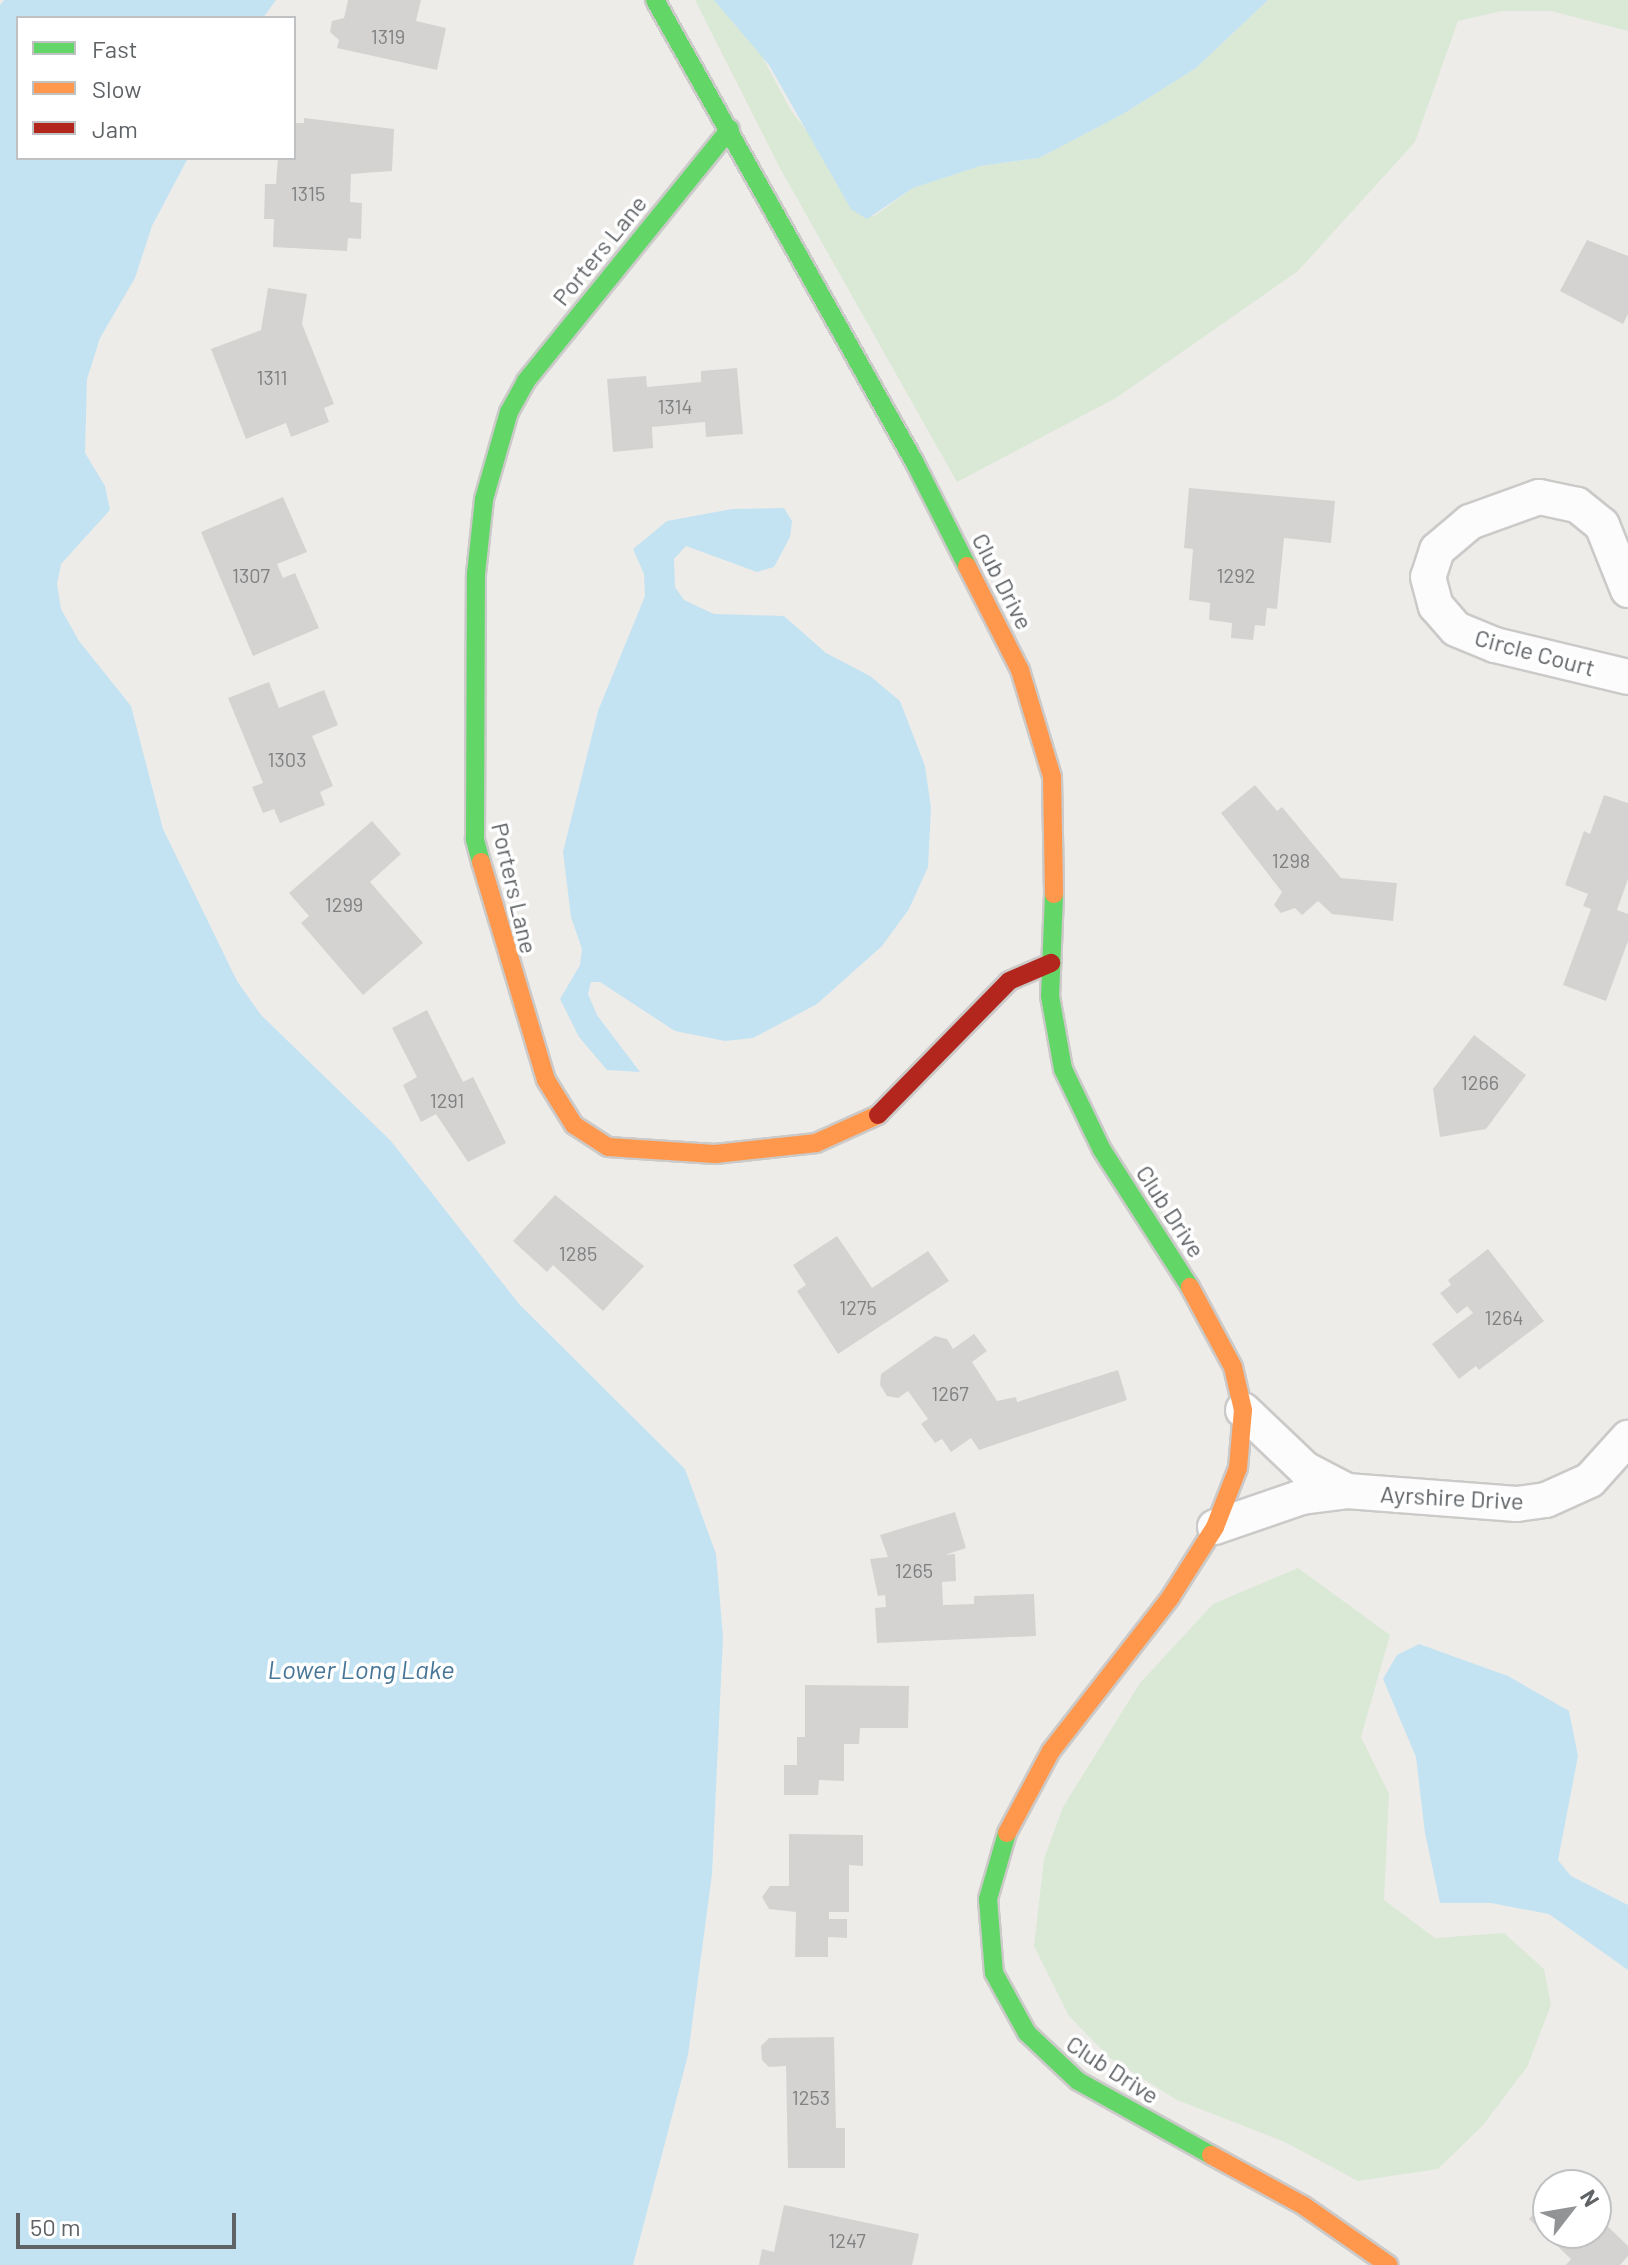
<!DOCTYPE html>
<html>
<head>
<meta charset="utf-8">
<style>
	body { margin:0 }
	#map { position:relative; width:1628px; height:2265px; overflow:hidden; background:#eeece9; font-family:Barlow,sans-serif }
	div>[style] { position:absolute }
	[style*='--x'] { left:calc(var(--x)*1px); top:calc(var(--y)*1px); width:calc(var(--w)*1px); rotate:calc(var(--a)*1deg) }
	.green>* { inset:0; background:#dae8d6 }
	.water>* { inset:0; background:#c3e3f2 }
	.building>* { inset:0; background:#d5d3d2 }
	.roads { filter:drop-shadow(2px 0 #cbcac9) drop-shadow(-2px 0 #cbcac9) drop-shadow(0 2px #cbcac9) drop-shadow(0 -2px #cbcac9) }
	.street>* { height:34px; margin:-17px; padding:0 17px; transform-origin:17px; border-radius:17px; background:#fcfcfc }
	.fast>* { height:18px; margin:-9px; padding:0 9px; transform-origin:9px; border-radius:9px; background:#63d668 }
	.slow>* { height:18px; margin:-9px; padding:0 9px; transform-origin:9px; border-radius:9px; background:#ff974d }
	.jam>* { height:18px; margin:-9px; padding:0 9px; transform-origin:9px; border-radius:9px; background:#b3261e }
	span { translate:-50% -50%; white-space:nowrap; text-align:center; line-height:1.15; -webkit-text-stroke:7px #fff; paint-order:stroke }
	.number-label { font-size:20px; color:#7e8082 }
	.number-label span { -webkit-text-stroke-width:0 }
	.street-label { font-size:24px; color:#5f6366 }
	.water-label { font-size:26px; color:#477697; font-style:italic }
	.legend { position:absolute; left:16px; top:16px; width:280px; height:144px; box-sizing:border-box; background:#fff; border:2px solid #bfc1c2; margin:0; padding:10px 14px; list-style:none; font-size:24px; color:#5f6366 }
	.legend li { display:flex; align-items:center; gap:16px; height:40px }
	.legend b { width:40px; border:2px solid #bfc1c2 }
	.north { position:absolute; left:1532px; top:2169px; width:80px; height:80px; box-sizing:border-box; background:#fff; border:2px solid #bfc1c2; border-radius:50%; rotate:59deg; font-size:22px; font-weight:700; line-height:32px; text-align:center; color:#5f6366 }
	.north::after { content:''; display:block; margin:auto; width:28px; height:36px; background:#919394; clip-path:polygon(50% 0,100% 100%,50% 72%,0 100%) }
	.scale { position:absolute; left:16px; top:2213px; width:220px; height:36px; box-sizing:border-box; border:4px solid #5f6366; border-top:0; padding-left:10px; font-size:24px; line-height:28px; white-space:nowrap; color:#5f6366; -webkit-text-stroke:6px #fff; paint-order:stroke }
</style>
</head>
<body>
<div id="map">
	<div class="green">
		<div style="clip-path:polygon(695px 0,714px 0,761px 54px,790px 109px,873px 217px,913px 188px,980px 166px,1039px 158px,1123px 114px,1196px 68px,1268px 0,1628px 0,1628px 31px,1551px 11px,1502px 11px,1458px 21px,1415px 142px,1298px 271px,1116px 398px,957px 482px,781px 170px)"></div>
		<div style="clip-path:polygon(1298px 1568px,1390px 1635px,1361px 1737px,1389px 1794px,1384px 1900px,1435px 1938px,1504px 1933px,1544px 1969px,1551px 2005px,1527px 2067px,1483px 2125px,1438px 2169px,1358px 2181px,1285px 2142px,1177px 2100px,1110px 2058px,1069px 2016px,1034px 1946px,1044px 1859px,1063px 1807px,1140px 1683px,1213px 1604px)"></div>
	</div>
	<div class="water">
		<div style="clip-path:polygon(4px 0,276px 0,263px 18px,18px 18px,18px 158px,188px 158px,152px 226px,135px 278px,100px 338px,87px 379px,85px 453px,105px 486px,110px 510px,61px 564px,57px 584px,61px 609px,79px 641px,131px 706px,163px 829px,237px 981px,261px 1015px,391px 1141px,519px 1304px,685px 1469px,716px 1554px,723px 1637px,712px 1874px,688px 2055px,633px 2265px,0 2265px,0 5px)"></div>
		<div style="clip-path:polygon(714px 0,1268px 0,1196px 68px,1123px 114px,1039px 158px,980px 166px,913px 188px,867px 219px,851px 209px,769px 65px)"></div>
		<div style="clip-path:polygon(784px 508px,792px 521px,790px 537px,774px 567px,757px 572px,686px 546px,674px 559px,675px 587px,684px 600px,714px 614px,784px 616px,826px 653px,870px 676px,900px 701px,925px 766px,931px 808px,928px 867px,909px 909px,882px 946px,817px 1004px,753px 1038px,725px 1041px,675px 1031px,600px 982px,591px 982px,588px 994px,597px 1015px,640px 1072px,607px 1070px,579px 1037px,560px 999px,580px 965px,582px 949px,571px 917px,563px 852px,598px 711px,645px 596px,644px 574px,633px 549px,667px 521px,732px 509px)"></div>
		<div style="clip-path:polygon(1419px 1644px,1508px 1676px,1569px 1711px,1578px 1756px,1558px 1860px,1571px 1876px,1628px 1905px,1628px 1970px,1549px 1914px,1491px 1903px,1440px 1903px,1425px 1833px,1416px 1757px,1383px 1679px,1397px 1655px)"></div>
	</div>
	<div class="building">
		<div style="clip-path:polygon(348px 0,421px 0,416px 21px,446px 28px,437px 70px,337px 48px,339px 40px,330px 32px,332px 21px,344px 18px)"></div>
		<div style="clip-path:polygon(304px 118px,394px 129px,392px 171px,351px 174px,350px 202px,362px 203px,361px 239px,348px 238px,347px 251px,273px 247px,274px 219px,264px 219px,265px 184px,276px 184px,278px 158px,294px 158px,294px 123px,304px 123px)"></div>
		<div style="clip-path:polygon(1587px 240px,1628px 256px,1628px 314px,1623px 324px,1560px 291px)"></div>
		<div style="clip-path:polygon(268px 288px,307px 294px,302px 324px,334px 404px,324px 408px,329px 422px,291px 437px,286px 423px,246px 439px,211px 349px,261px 330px)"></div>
		<div style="clip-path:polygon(737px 368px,743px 434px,706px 437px,705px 422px,652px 427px,653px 448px,613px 452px,607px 379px,646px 376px,647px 387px,701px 382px,701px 371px)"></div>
		<div style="clip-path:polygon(1189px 488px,1335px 501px,1331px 543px,1284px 538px,1277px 609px,1267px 608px,1265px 626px,1255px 625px,1253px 640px,1231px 638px,1232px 623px,1209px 620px,1210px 603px,1189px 600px,1193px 549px,1184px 548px)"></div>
		<div style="clip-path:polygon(283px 497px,307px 552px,277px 564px,283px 578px,295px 573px,319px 628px,253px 656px,201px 532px)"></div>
		<div style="clip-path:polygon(269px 682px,279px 708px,324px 690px,338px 725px,312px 736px,333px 786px,320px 792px,325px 805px,280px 823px,274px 809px,263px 813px,252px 787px,263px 783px,228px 698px)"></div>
		<div style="clip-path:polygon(1255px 785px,1277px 811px,1282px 807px,1341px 878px,1397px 883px,1393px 921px,1332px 914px,1318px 901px,1302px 915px,1295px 908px,1281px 913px,1274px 905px,1282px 892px,1221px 813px)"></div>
		<div style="clip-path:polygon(1604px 795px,1628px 803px,1628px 879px,1617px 910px,1628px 914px,1628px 941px,1606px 1001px,1563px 985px,1591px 909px,1583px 906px,1588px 894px,1565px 885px,1584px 831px,1590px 834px)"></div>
		<div style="clip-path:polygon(372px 821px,401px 854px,370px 882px,423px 943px,363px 995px,301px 923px,309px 916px,289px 893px)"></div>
		<div style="clip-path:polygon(427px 1010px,463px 1082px,473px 1077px,506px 1143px,468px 1162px,436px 1114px,421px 1122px,403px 1085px,417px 1077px,392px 1028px)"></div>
		<div style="clip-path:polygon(1474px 1035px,1526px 1075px,1486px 1129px,1440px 1137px,1433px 1089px)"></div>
		<div style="clip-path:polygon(555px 1195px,644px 1266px,603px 1311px,553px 1265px,547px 1272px,513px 1241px)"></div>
		<div style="clip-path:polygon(837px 1236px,872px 1288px,928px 1251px,949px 1281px,838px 1354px,797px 1291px,806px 1285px,793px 1265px)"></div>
		<div style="clip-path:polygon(1488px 1249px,1544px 1321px,1479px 1370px,1476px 1366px,1459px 1379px,1432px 1344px,1473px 1313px,1467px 1306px,1457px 1314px,1440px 1293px,1451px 1285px,1448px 1280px)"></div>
		<div style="clip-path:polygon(974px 1334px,987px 1351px,972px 1362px,997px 1401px,1016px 1397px,1017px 1402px,1118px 1370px,1127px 1400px,979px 1450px,971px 1438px,951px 1452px,942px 1439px,935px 1443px,921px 1424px,928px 1419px,908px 1391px,898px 1398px,887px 1396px,880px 1385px,881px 1374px,935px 1336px,947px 1339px,953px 1349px)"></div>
		<div style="clip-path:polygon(955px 1512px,966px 1548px,945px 1555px,955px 1554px,956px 1581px,942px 1582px,943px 1605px,974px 1604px,974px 1596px,1034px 1594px,1036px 1636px,877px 1643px,875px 1608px,886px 1607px,885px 1595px,878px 1596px,870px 1559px,888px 1557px,880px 1535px)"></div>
		<div style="clip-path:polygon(805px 1685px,909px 1686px,908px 1728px,860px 1728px,859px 1744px,844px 1744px,844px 1781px,819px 1780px,818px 1795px,784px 1795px,784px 1765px,797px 1765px,797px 1737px,805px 1737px)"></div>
		<div style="clip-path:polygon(789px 1834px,863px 1835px,863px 1866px,849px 1865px,849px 1912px,829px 1912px,829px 1919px,847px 1919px,847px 1938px,828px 1937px,828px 1957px,795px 1957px,796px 1912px,769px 1909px,762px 1897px,770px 1886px,789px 1886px)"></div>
		<div style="clip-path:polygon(834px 2037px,836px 2128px,845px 2128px,845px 2168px,788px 2168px,786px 2066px,769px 2067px,762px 2060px,761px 2046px,769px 2038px)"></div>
		<div style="clip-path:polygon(1548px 2199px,1548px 2233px,1596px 2233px,1596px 2215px,1628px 2246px,1628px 2256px,1620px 2265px,1566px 2265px,1571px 2259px,1529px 2219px)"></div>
		<div style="clip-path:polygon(784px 2205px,919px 2234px,912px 2265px,759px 2265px,762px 2249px,774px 2252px)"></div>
	</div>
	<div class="roads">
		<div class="street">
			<div style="--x:1628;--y:590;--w:70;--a:-111.8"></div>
			<div style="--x:1602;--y:525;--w:32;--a:-141"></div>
			<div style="--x:1577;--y:505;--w:39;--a:-168"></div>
			<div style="--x:1539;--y:497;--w:73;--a:160.1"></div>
			<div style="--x:1470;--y:522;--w:43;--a:139.7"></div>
			<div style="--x:1437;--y:550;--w:28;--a:108"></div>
			<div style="--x:1428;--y:577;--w:30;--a:75"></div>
			<div style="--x:1436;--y:606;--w:30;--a:49"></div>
			<div style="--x:1456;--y:629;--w:42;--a:22.3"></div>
			<div style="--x:1495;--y:645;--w:137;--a:13.5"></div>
			<div style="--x:1243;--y:1410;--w:86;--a:43.6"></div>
			<div style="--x:1305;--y:1469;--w:47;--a:27.6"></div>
			<div style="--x:1215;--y:1527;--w:92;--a:-19"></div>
			<div style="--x:1302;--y:1497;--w:45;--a:-7.6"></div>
			<div style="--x:1347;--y:1491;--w:170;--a:4.4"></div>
			<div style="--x:1517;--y:1504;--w:29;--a:-8"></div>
			<div style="--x:1546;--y:1500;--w:48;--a:-24.4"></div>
			<div style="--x:1590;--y:1480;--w:57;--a:-47.9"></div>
		</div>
		<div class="fast">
			<div style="--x:655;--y:0;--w:531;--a:60.68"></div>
			<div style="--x:915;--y:463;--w:115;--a:63.2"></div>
			<div style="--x:481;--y:862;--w:24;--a:-105"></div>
			<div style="--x:475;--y:839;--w:265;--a:-89.8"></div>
			<div style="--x:476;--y:574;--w:75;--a:-83.9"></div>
			<div style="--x:484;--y:499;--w:91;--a:-74"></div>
			<div style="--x:509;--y:412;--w:35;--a:-61"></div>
			<div style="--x:526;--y:381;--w:324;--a:-51"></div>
			<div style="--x:1054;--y:894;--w:102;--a:92.2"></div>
			<div style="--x:1050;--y:996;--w:74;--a:79.9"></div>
			<div style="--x:1063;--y:1069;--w:90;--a:64.3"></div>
			<div style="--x:1102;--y:1150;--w:163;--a:57.3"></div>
			<div style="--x:1007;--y:1833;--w:69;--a:106.1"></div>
			<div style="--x:988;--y:1899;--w:74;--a:85.4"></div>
			<div style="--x:994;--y:1973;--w:68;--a:61.2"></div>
			<div style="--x:1027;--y:2033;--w:70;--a:43.3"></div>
			<div style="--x:1078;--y:2081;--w:152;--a:29.1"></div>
		</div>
		<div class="slow">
			<div style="--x:967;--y:566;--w:117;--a:63"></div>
			<div style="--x:1020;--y:670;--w:112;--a:73.3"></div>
			<div style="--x:1052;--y:777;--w:117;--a:89"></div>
			<div style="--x:481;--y:862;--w:227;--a:73.4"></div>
			<div style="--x:546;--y:1080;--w:53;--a:58.1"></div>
			<div style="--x:574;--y:1125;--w:40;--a:32.9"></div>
			<div style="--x:608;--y:1147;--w:107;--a:3.7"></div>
			<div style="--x:715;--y:1154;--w:102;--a:-6.2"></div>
			<div style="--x:816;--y:1143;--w:68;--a:-24.3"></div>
			<div style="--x:1007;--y:1833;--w:93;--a:-61.8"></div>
			<div style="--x:1051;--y:1751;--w:194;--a:-52.1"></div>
			<div style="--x:1170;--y:1598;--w:84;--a:-57.6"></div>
			<div style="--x:1215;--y:1527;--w:63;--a:-68.7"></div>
			<div style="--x:1238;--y:1468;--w:58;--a:-85.1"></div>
			<div style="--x:1243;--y:1410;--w:44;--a:-103.1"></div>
			<div style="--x:1233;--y:1367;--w:91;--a:-118.3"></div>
			<div style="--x:1211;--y:2155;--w:106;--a:28.7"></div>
			<div style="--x:1304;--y:2206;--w:103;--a:34.8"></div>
		</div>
		<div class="jam">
			<div style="--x:878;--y:1115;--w:187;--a:-45.6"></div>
			<div style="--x:1009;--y:981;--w:46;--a:-23.2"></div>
		</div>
	</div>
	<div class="number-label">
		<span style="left:388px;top:36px">1319</span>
		<span style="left:308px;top:193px">1315</span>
		<span style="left:272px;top:377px">1311</span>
		<span style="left:675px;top:406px">1314</span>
		<span style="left:251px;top:575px">1307</span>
		<span style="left:1236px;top:575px">1292</span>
		<span style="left:287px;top:759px">1303</span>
		<span style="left:1291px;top:860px">1298</span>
		<span style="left:344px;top:904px">1299</span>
		<span style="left:1480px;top:1082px">1266</span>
		<span style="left:447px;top:1100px">1291</span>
		<span style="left:578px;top:1253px">1285</span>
		<span style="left:858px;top:1307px">1275</span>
		<span style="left:1504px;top:1317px">1264</span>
		<span style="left:950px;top:1393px">1267</span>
		<span style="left:914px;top:1570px">1265</span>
		<span style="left:811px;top:2097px">1253</span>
		<span style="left:847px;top:2240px">1247</span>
	</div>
	<div class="street-label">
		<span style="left:599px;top:250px;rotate:-51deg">Porters Lane</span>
		<span style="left:1003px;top:581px;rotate:63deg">Club Drive</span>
		<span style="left:1535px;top:652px;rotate:15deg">Circle Court</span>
		<span style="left:515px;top:888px;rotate:77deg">Porters Lane</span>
		<span style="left:1171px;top:1211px;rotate:57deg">Club Drive</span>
		<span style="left:1452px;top:1497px;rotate:3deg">Ayrshire Drive</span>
		<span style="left:1113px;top:2069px;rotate:33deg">Club Drive</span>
	</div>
	<div class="water-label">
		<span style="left:361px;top:1669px">Lower Long Lake</span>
	</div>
	<ul class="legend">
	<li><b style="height:10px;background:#63d668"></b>Fast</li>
	<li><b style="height:10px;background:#ff974d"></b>Slow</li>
	<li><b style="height:10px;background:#b3261e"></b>Jam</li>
	</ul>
	<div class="north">N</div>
	<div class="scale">50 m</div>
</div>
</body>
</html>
